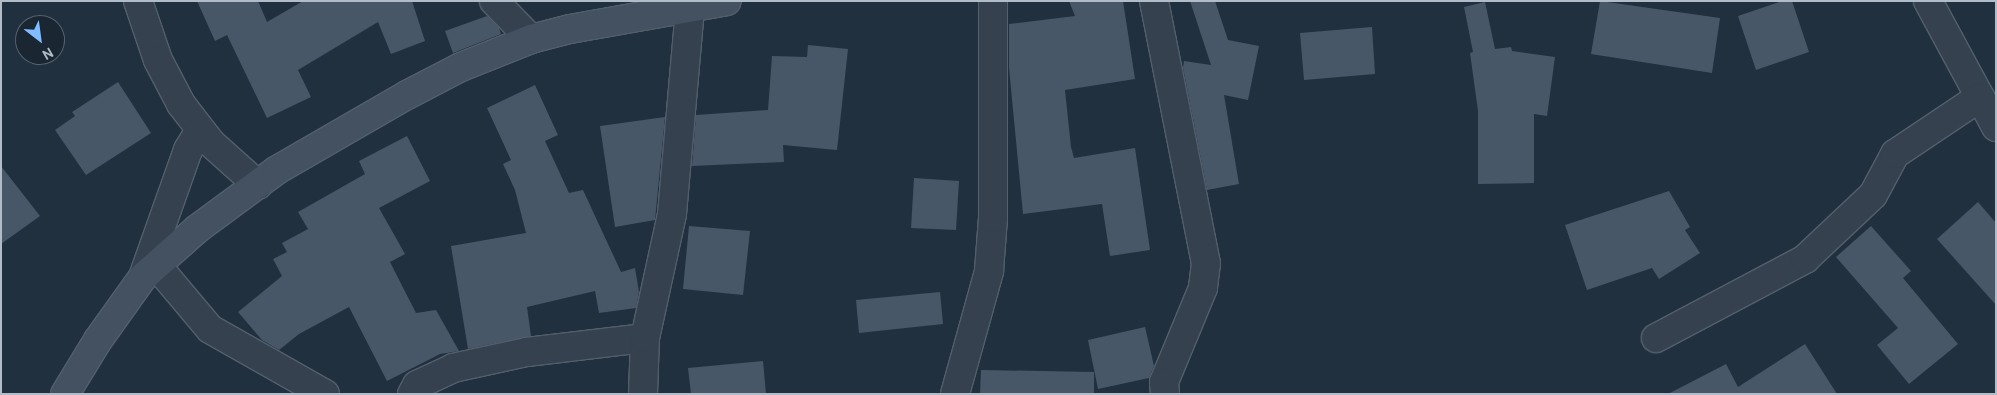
<!DOCTYPE html>
<html>
<head>
<meta charset="utf-8">
<style>
	body { margin:0 }
	#map { position:relative; width:1997px; height:395px; overflow:hidden; background:#21303e; font-family:Overpass,sans-serif }
	div>[style] { position:absolute }
	[style*='--x'] { left:calc(var(--x)*1px); top:calc(var(--y)*1px); width:calc(var(--w)*1px); rotate:calc(var(--a)*1deg) }
	.building>* { inset:0; background:#475767 }
	.roads { filter:drop-shadow(1px 0 #535f6b) drop-shadow(-1px 0 #535f6b) drop-shadow(0 1px #535f6b) drop-shadow(0 -1px #535f6b) }
	.street>* { height:28px; margin:-14px; padding:0 14px; transform-origin:14px; border-radius:14px; background:#35414e }
	.secondary>* { height:28px; margin:-14px; padding:0 14px; transform-origin:14px; border-radius:14px; background:#435161 }
	span { translate:-50% -50%; white-space:nowrap; text-align:center; line-height:1.15; -webkit-text-stroke:4px #1a2632; paint-order:stroke }
	.frame { position:absolute; inset:0; border:2px solid #b1bcc9; pointer-events:none }
	.north { position:absolute; left:15px; top:15px; width:50px; height:50px; box-sizing:border-box; background:#1a2632; border:1px solid #56626e; border-radius:50%; rotate:150deg; font-size:14px; font-weight:700; line-height:20px; text-align:center; color:#b1bcc9 }
	.north::after { content:''; display:block; margin:auto; width:18px; height:22px; background:#80bcff; clip-path:polygon(50% 0,100% 100%,50% 72%,0 100%) }
</style>
</head>
<body>
<div id="map">
	<div class="building">
		<div style="clip-path:polygon(197px 1px,258px 1px,267px 22px,303px 1px,412px 1px,425px 41px,391px 54px,378px 22px,298px 70px,311px 97px,267px 118px,227px 35px,215px 41px)"></div>
		<div style="clip-path:polygon(1069px 1px,1123px 1px,1135px 79px,1065px 90px,1071px 147px,1074px 158px,1135px 148px,1150px 250px,1110px 256px,1102px 204px,1023px 214px,1009px 68px,1009px 24px,1075px 16px)"></div>
		<div style="clip-path:polygon(1190px 1px,1215px 1px,1228px 40px,1259px 46px,1248px 100px,1224px 95px,1239px 184px,1207px 190px,1183px 68px,1184px 61px,1211px 65px)"></div>
		<div style="clip-path:polygon(1600px 1px,1720px 18px,1712px 73px,1591px 54px)"></div>
		<div style="clip-path:polygon(1782px 1px,1792px 1px,1809px 52px,1756px 70px,1738px 16px)"></div>
		<div style="clip-path:polygon(1485px 2px,1495px 49px,1511px 47px,1512px 51px,1555px 57px,1547px 116px,1534px 114px,1534px 183px,1478px 184px,1478px 111px,1470px 53px,1473px 52px,1464px 7px)"></div>
		<div style="clip-path:polygon(487px 16px,499px 28px,501px 34px,453px 53px,445px 31px)"></div>
		<div style="clip-path:polygon(1372px 27px,1375px 74px,1304px 80px,1300px 33px)"></div>
		<div style="clip-path:polygon(808px 45px,848px 49px,837px 150px,783px 145px,784px 162px,692px 166px,696px 115px,768px 110px,772px 56px,807px 57px)"></div>
		<div style="clip-path:polygon(118px 82px,151px 133px,86px 175px,55px 130px,75px 116px,72px 112px)"></div>
		<div style="clip-path:polygon(535px 85px,558px 135px,545px 141px,569px 193px,583px 190px,621px 272px,635px 268px,639px 292px,636px 308px,599px 313px,595px 291px,527px 307px,531px 336px,468px 349px,451px 246px,526px 233px,515px 190px,503px 164px,511px 160px,487px 108px)"></div>
		<div style="clip-path:polygon(665px 117px,655px 220px,615px 227px,600px 126px)"></div>
		<div style="clip-path:polygon(407px 136px,430px 181px,379px 208px,405px 254px,390px 262px,416px 313px,436px 310px,459px 351px,440px 354px,387px 381px,349px 307px,299px 334px,279px 350px,262px 340px,238px 312px,282px 276px,273px 259px,287px 252px,282px 243px,308px 229px,298px 212px,365px 174px,359px 161px)"></div>
		<div style="clip-path:polygon(1px 166px,40px 216px,1px 244px)"></div>
		<div style="clip-path:polygon(914px 178px,959px 181px,956px 230px,911px 228px)"></div>
		<div style="clip-path:polygon(1669px 191px,1690px 227px,1685px 230px,1700px 253px,1659px 279px,1652px 268px,1587px 290px,1565px 225px)"></div>
		<div style="clip-path:polygon(1978px 202px,1996px 223px,1996px 305px,1937px 239px)"></div>
		<div style="clip-path:polygon(689px 226px,750px 231px,743px 295px,683px 289px)"></div>
		<div style="clip-path:polygon(1871px 226px,1911px 271px,1903px 278px,1958px 344px,1909px 384px,1877px 345px,1898px 328px,1836px 257px)"></div>
		<div style="clip-path:polygon(940px 292px,943px 324px,859px 333px,856px 300px)"></div>
		<div style="clip-path:polygon(1145px 327px,1154px 366px,1149px 378px,1098px 389px,1088px 340px)"></div>
		<div style="clip-path:polygon(1805px 344px,1837px 394px,1668px 394px,1726px 364px,1738px 387px)"></div>
		<div style="clip-path:polygon(763px 361px,766px 394px,691px 394px,688px 368px)"></div>
		<div style="clip-path:polygon(981px 370px,1094px 372px,1094px 394px,980px 394px)"></div>
	</div>
	<div class="roads">
		<div class="street">
			<div style="--x:138;--y:1;--w:62;--a:71.3"></div>
			<div style="--x:158;--y:60;--w:50;--a:62.4"></div>
			<div style="--x:181;--y:104;--w:49;--a:52.4"></div>
			<div style="--x:211;--y:143;--w:63;--a:41.8"></div>
			<div style="--x:494;--y:1;--w:53;--a:45.8"></div>
			<div style="--x:1154;--y:1;--w:267;--a:78.8"></div>
			<div style="--x:1206;--y:263;--w:25;--a:97"></div>
			<div style="--x:1203;--y:288;--w:102;--a:112.5"></div>
			<div style="--x:1164;--y:382;--w:12;--a:85"></div>
			<div style="--x:1928;--y:1;--w:109;--a:61.6"></div>
			<div style="--x:157;--y:266;--w:82;--a:49.9"></div>
			<div style="--x:210;--y:329;--w:132;--a:29.5"></div>
			<div style="--x:143;--y:277;--w:135;--a:-70.5"></div>
			<div style="--x:188;--y:150;--w:23;--a:-59"></div>
			<div style="--x:1656;--y:338;--w:169;--a:-27.9"></div>
			<div style="--x:1805;--y:259;--w:93;--a:-43.3"></div>
			<div style="--x:1873;--y:195;--w:47;--a:-61.8"></div>
			<div style="--x:1895;--y:154;--w:102;--a:-33.8"></div>
			<div style="--x:1980;--y:97;--w:34;--a:62"></div>
			<div style="--x:412;--y:394;--w:10;--a:-61"></div>
			<div style="--x:417;--y:385;--w:40;--a:-25"></div>
			<div style="--x:453;--y:368;--w:76;--a:-12.2"></div>
			<div style="--x:527;--y:352;--w:119;--a:-6.8"></div>
			<div style="--x:643;--y:394;--w:56;--a:-88"></div>
			<div style="--x:645;--y:338;--w:127;--a:-77.7"></div>
			<div style="--x:672;--y:214;--w:207;--a:-85"></div>
			<div style="--x:955;--y:394;--w:128;--a:-74.5"></div>
			<div style="--x:989;--y:271;--w:53;--a:-85.7"></div>
			<div style="--x:993;--y:218;--w:217;--a:-90"></div>
		</div>
		<div class="secondary">
			<div style="--x:65;--y:394;--w:63;--a:-58.6"></div>
			<div style="--x:98;--y:340;--w:77;--a:-54.5"></div>
			<div style="--x:143;--y:277;--w:72;--a:-41.6"></div>
			<div style="--x:197;--y:229;--w:99;--a:-36.4"></div>
			<div style="--x:277;--y:170;--w:150;--a:-30"></div>
			<div style="--x:407;--y:95;--w:61;--a:-27.4"></div>
			<div style="--x:461;--y:67;--w:75;--a:-21.8"></div>
			<div style="--x:531;--y:39;--w:40;--a:-14.4"></div>
			<div style="--x:570;--y:29;--w:159;--a:-10.1"></div>
		</div>
	</div>
	<div class="frame"></div>
	<div class="north">N</div>
</div>
</body>
</html>
